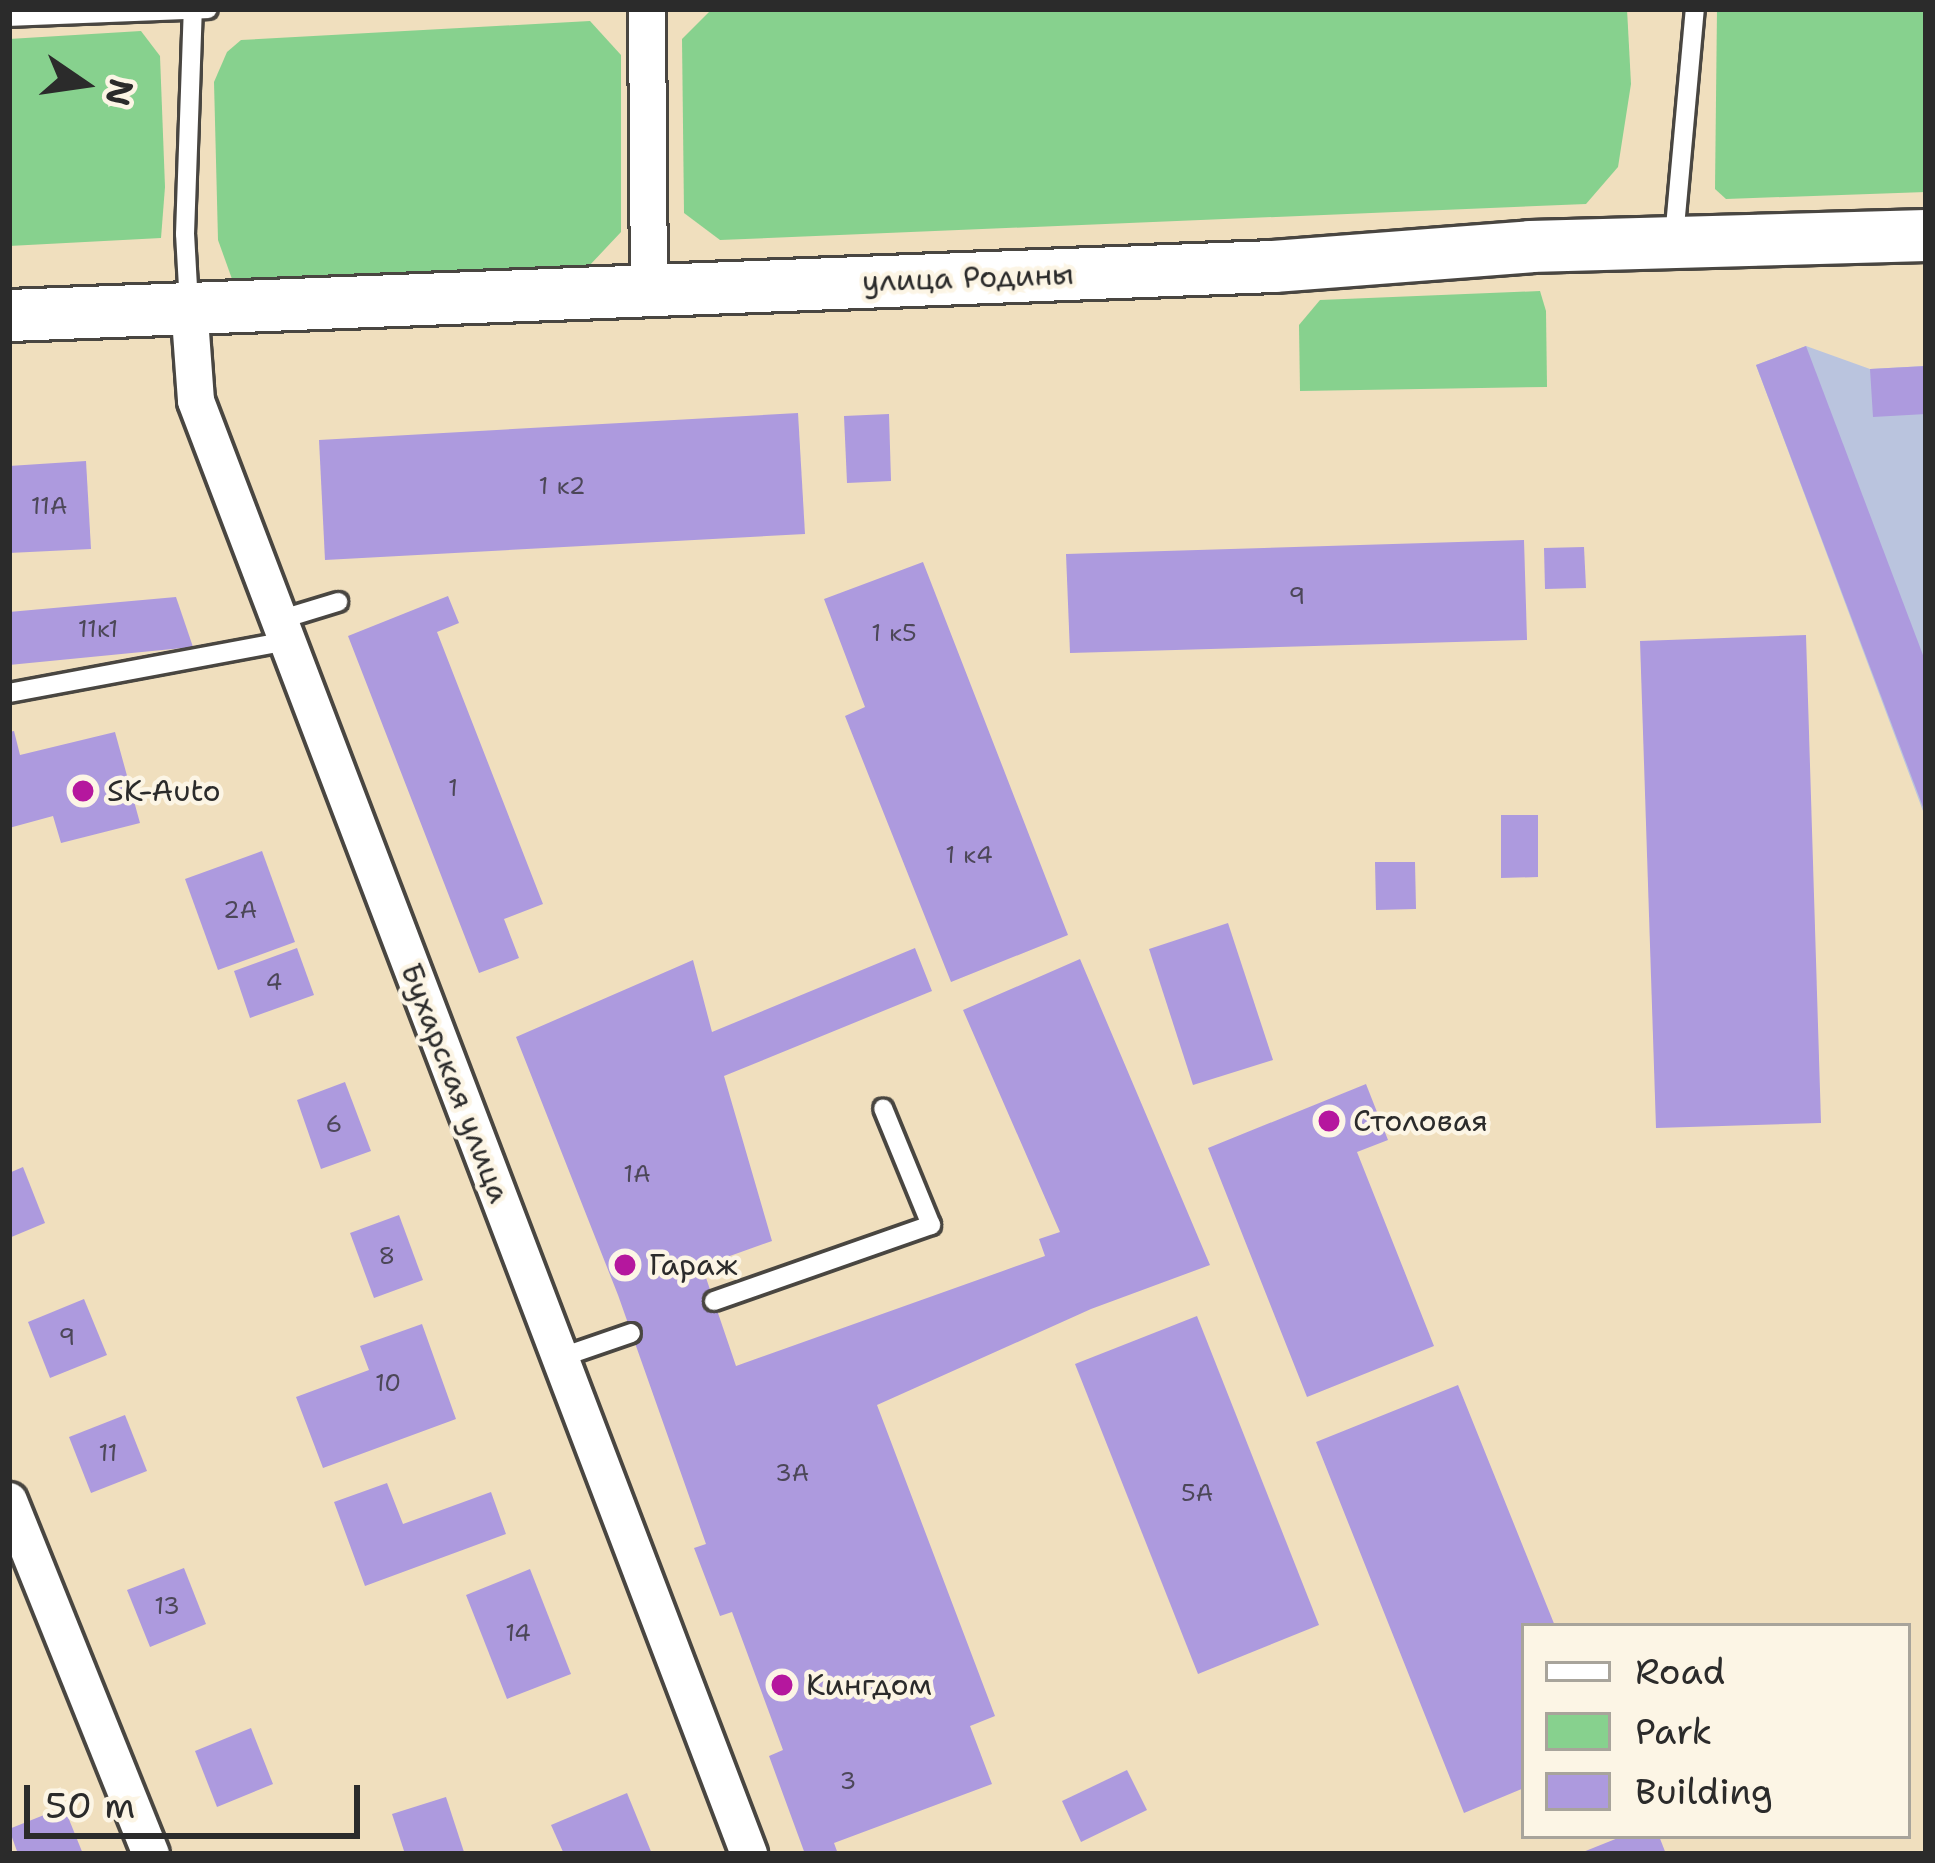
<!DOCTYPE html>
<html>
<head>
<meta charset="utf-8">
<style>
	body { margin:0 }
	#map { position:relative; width:1935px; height:1863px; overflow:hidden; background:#f0dfbe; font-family:"Shantell Sans",sans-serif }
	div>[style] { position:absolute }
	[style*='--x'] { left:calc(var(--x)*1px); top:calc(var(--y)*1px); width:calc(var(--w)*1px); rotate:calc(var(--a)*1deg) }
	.industrial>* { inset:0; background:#bac4de }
	.green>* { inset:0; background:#87d18e }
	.building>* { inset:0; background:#ad9ade }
	.roads { filter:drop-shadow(3px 0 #494641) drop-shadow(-3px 0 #494641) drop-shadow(0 3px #494641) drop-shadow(0 -3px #494641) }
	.lane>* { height:18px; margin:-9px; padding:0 9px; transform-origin:9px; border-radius:9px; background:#fff }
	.street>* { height:36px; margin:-18px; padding:0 18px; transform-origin:18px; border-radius:18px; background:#fff }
	.secondary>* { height:51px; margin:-25.5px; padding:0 25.5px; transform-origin:25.5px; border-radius:25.5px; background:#fff }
	.dots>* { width:33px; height:33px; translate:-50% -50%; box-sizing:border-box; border:6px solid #fcf5e5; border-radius:50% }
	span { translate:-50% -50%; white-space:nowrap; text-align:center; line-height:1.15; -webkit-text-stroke:9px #fcf5e5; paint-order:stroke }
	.number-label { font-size:24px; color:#4c4758 }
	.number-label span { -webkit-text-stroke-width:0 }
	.street-label { font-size:30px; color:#2b2b2b }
	.poi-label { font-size:30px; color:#2b2b2b }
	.left { translate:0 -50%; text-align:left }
	.frame { position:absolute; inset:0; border:12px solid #2b2b2b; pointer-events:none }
	.legend { position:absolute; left:1521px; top:1623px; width:390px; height:216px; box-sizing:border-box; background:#fcf5e5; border:3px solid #a8a49b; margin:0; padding:15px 21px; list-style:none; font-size:36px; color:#2b2b2b }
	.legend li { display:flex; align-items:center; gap:24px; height:60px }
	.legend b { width:60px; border:3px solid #a8a49b }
	.north { position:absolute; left:24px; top:24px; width:120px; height:120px; -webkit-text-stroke:9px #fcf5e5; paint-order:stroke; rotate:103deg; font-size:33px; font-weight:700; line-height:48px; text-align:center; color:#2b2b2b }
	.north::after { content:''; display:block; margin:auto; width:42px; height:54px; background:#2b2b2b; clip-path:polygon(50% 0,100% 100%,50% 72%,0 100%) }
	.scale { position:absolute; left:24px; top:1785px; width:336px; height:54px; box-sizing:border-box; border:6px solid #2b2b2b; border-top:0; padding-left:15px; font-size:36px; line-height:42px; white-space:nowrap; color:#2b2b2b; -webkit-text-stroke:9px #fcf5e5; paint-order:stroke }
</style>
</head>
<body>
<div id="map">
	<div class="industrial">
		<div style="clip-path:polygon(1806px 346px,1870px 369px,1926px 366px,1926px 819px,1756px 365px)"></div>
	</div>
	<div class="green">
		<div style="clip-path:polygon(772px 9px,1627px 9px,1631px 84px,1618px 167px,1586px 204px,720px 240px,684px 213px,682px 39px,709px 12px)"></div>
		<div style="clip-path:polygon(1717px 9px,1926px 9px,1926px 192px,1726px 199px,1715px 189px)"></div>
		<div style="clip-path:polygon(590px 21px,621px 55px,621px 232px,589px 266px,232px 279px,218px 240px,214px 82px,227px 52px,241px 40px)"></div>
		<div style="clip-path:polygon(141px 31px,160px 56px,165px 187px,161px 238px,9px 246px,9px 39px)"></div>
		<div style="clip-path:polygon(1540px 291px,1546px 311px,1547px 387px,1300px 391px,1299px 325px,1320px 300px)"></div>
	</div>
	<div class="building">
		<div style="clip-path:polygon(1806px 346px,1926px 663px,1926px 815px,1756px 365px)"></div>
		<div style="clip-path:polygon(1926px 366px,1926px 414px,1873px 417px,1870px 369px)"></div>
		<div style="clip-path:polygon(798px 413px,805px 534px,325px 560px,319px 440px)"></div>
		<div style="clip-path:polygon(889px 414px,891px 481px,847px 483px,844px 416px)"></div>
		<div style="clip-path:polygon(86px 461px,91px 549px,9px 553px,9px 466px)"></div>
		<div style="clip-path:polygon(1524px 540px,1527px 640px,1070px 653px,1066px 554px)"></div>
		<div style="clip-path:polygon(1584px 547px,1586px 588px,1545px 589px,1544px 548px)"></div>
		<div style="clip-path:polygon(923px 562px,1068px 935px,951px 982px,845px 716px,865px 707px,824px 599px)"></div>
		<div style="clip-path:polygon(448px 596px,459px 623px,437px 632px,543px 904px,504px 919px,519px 958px,479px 973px,348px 636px)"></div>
		<div style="clip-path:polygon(176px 597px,193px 647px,9px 665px,9px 612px)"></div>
		<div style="clip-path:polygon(1806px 635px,1821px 1123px,1656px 1128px,1640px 641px)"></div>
		<div style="clip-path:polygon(14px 731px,20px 755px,115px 732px,140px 823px,61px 843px,53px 816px,9px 828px,9px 732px)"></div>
		<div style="clip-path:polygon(1501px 815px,1538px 815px,1538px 877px,1501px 878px)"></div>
		<div style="clip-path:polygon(262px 851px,295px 942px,218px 970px,185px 879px)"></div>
		<div style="clip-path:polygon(1375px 862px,1415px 862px,1416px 909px,1376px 910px)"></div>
		<div style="clip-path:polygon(1228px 923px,1273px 1060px,1193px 1085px,1149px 949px)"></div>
		<div style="clip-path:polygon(297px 948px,314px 995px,250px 1018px,234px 971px)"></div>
		<div style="clip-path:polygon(915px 948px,932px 991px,724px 1076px,772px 1241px,702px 1266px,736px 1366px,1045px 1256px,1039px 1239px,1060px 1232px,963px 1010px,1080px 959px,1210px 1265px,1091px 1309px,877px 1405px,995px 1716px,970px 1726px,992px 1784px,834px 1843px,838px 1854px,805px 1854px,769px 1756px,783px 1750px,732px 1612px,720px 1616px,694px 1548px,706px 1544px,618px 1295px,516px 1037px,693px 960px,712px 1032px)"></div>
		<div style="clip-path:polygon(345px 1082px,371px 1151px,321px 1169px,297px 1100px)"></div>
		<div style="clip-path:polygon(1366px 1084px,1388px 1140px,1357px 1152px,1434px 1346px,1307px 1397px,1208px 1148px)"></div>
		<div style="clip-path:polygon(23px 1167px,45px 1223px,9px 1238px,9px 1173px)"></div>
		<div style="clip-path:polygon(399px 1215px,423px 1280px,374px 1298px,350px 1233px)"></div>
		<div style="clip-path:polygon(84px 1299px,107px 1355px,50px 1378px,28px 1322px)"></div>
		<div style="clip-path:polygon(1197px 1316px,1319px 1625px,1198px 1674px,1075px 1364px)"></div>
		<div style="clip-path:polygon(422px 1324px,456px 1419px,323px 1468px,296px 1397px,369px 1370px,360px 1346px)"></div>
		<div style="clip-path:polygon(1458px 1385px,1555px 1626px,1524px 1626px,1524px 1788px,1464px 1813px,1316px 1442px)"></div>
		<div style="clip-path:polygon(125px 1415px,147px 1471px,91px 1493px,69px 1437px)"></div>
		<div style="clip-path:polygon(387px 1483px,403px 1524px,491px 1492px,506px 1534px,365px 1586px,334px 1502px)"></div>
		<div style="clip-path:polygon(184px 1568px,206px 1624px,150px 1647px,127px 1590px)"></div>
		<div style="clip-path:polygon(530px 1569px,571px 1674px,507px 1699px,466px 1595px)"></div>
		<div style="clip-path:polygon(251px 1728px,273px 1784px,217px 1807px,195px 1751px)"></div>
		<div style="clip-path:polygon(1127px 1770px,1147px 1810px,1081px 1842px,1062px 1801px)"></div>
		<div style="clip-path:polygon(627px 1793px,652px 1854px,564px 1854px,551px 1825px)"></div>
		<div style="clip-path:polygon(446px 1797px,464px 1852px,405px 1854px,392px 1814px)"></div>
		<div style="clip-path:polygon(64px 1807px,83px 1854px,18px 1854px,9px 1829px)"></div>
		<div style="clip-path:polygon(1623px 1836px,1659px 1836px,1666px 1854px,1578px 1854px)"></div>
	</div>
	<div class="roads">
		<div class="lane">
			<div style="--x:9;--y:17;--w:199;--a:-2.3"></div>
			<div style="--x:1674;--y:238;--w:230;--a:-84.8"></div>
			<div style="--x:189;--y:305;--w:71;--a:-93.2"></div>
			<div style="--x:185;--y:234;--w:225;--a:-88"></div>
			<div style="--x:279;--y:620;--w:62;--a:-17"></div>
			<div style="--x:9;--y:693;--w:283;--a:-10.6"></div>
			<div style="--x:714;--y:1301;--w:230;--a:-19.3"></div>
			<div style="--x:931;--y:1225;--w:126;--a:-112.3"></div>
			<div style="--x:559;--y:1358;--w:76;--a:-19.1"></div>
		</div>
		<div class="street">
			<div style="--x:647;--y:9;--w:281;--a:89.6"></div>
			<div style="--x:189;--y:305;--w:96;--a:85.8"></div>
			<div style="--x:196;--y:401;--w:1555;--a:69.16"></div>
			<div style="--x:9;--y:1501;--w:380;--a:68.1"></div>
		</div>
		<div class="secondary">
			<div style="--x:9;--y:315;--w:1265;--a:-2.22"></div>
			<div style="--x:1273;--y:266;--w:258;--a:-4.4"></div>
			<div style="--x:1530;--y:246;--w:396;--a:-1.6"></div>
		</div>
	</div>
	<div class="dots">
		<div style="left:83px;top:791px;background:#b5179e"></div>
		<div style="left:1329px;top:1121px;background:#b5179e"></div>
		<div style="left:625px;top:1265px;background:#b5179e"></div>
		<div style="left:782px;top:1685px;background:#b5179e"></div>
	</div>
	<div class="number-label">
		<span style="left:562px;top:487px">1 к2</span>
		<span style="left:49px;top:507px">11А</span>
		<span style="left:1297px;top:597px">9</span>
		<span style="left:98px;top:630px">11к1</span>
		<span style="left:894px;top:634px">1 к5</span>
		<span style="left:453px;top:789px">1</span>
		<span style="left:969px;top:856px">1 к4</span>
		<span style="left:240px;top:911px">2А</span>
		<span style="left:274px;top:983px">4</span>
		<span style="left:334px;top:1125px">6</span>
		<span style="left:637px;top:1175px">1А</span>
		<span style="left:387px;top:1257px">8</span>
		<span style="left:67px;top:1338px">9</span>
		<span style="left:388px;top:1384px">10</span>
		<span style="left:108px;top:1454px">11</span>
		<span style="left:792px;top:1474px">3А</span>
		<span style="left:1197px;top:1494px">5А</span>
		<span style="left:167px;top:1607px">13</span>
		<span style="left:518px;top:1634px">14</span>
		<span style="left:848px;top:1782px">3</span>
	</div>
	<div class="street-label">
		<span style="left:968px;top:278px;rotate:-2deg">улица Родины</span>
		<span style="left:455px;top:1083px;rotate:69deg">Бухарская улица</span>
	</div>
	<div class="poi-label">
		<span class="left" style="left:107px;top:791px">SK-Auto</span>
		<span class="left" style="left:1353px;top:1121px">Столовая</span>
		<span class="left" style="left:649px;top:1265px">Гараж</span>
		<span class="left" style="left:806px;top:1685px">Кингдом</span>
	</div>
	<div class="frame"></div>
	<ul class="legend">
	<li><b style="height:15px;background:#fff"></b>Road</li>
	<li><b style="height:33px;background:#87d18e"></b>Park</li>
	<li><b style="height:33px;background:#ad9ade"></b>Building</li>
	</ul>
	<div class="north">N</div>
	<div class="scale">50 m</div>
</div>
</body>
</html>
